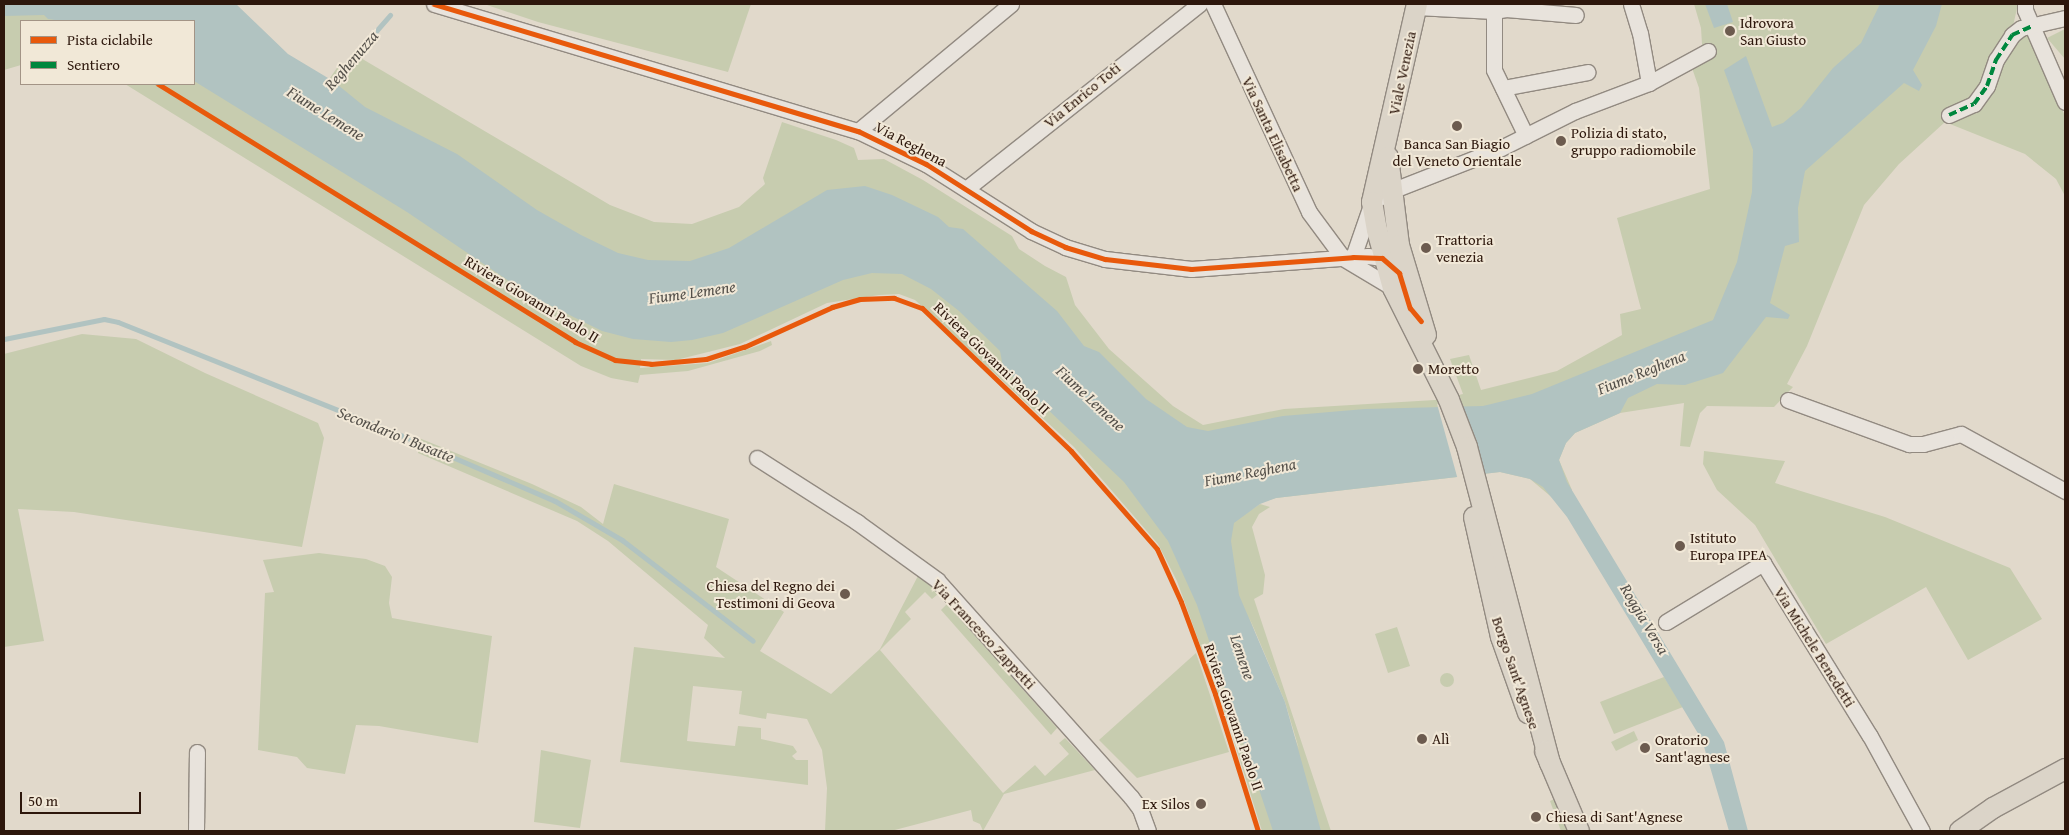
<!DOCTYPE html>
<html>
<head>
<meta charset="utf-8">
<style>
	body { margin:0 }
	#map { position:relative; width:2069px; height:835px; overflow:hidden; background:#e1d9cb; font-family:"Gentium Book Plus",serif }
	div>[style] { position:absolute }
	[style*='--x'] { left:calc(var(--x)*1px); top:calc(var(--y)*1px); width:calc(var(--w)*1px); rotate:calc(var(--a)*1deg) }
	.green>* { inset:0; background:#c7ccaf }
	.round { border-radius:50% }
	.water>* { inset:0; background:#b1c3c1 }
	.pier>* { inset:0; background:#e1d9cb }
	.stream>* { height:5px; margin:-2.5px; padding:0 2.5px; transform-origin:2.5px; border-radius:2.5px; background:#b1c3c1 }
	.roads { filter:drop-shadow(1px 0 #928a81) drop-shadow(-1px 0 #928a81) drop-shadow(0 1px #928a81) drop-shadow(0 -1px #928a81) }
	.minor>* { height:15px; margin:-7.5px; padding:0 7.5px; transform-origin:7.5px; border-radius:7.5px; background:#e8e3dc }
	.major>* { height:20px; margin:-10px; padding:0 10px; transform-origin:10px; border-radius:10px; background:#dbd4c8 }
	.quiet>* { height:4px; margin-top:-2px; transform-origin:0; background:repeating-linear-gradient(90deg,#00873e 0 8px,transparent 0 12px) }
	.cycleway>* { height:5px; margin:-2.5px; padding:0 2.5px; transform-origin:2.5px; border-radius:2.5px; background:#e8590c }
	.dots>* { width:14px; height:14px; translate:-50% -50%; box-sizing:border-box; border:2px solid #f1e8d7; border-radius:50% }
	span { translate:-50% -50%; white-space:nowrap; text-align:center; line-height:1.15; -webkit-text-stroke:4px #f1e8d7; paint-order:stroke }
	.poi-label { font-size:15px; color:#2d170c }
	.left { translate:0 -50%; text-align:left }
	.right { translate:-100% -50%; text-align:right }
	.street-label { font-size:15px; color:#2d170c }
	.water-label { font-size:16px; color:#54504a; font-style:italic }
	.frame { position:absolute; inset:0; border:5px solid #2d170c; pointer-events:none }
	.legend { position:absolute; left:20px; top:20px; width:175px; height:65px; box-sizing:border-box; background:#f1e8d7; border:1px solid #a39486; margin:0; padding:6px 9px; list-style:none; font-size:15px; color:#2d170c }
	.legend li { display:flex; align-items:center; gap:10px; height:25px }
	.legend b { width:25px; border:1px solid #a39486 }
	.scale { position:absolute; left:20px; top:792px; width:121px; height:22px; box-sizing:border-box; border:2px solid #2d170c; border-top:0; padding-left:6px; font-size:15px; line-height:18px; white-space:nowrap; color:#2d170c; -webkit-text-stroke:4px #f1e8d7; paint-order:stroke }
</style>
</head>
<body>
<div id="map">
	<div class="green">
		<div style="clip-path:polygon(evenodd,4px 4px,188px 4px,318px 95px,339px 65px,346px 69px,359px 57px,610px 205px,654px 222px,692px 224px,739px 207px,765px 184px,763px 178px,782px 122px,836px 140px,854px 148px,858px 160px,884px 159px,923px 180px,1012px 236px,1019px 249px,1045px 266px,1066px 277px,1075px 305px,1109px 349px,1173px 406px,1203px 425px,1284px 409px,1435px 400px,1463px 394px,1450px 359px,1469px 355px,1481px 390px,1557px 371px,1622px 335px,1620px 314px,1641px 309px,1617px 218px,1710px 189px,1699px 88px,1692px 68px,1703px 60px,1701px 28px,1694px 4px,2018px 4px,2013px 26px,2028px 32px,2065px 116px,2065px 196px,2056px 179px,2025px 154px,1945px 122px,1899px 164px,1864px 205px,1807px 346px,1787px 384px,1793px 387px,1774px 407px,1707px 406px,1700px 413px,1690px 447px,1680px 446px,1684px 403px,1620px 413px,1575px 433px,1566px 443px,1559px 460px,1572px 490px,1555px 500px,1530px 479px,1500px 472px,1276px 498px,1259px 503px,1245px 514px,1260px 504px,1270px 507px,1259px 514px,1252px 527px,1265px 575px,1263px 594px,1254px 599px,1331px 831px,1262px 831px,1229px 725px,1177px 581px,1158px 544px,1074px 447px,915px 300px,899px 294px,879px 295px,827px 303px,740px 344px,676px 360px,641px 359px,640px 368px,708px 363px,771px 341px,772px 345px,760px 351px,688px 371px,640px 375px,638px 383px,611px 378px,581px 366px,125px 84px,194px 84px,194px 21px,21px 21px,21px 65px,4px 70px,4px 4px,1249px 617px,1285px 702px,1299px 749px,1249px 617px)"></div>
		<div style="clip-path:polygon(484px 4px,751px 4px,728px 72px,538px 22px)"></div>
		<div style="clip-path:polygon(2065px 29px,2065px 59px,2047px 38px)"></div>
		<div style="clip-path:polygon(82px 334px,136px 339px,205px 373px,318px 423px,324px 438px,302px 547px,74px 512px,18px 509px,44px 641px,4px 647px,4px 354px)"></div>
		<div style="clip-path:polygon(419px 438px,532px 484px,581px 507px,603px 524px,614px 484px,729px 519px,716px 567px,784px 612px,760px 651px,831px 694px,880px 649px,919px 574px,938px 594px,932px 599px,925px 592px,905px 612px,911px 619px,880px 650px,1003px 793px,1035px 765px,1045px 776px,1069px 754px,1059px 743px,1065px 738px,1095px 770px,1004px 794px,983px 831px,980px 824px,973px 821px,971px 810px,891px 831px,825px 831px,827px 788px,822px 750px,807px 719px,767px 713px,766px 719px,739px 714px,742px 691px,693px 686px,687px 741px,735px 746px,738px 726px,761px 728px,761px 739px,793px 746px,797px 752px,792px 756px,796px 760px,808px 760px,808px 785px,620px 762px,634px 647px,725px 658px,704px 638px,708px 625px,608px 541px,577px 521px,418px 453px)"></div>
		<div style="clip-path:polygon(1704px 451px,1785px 461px,1775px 483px,1885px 517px,2010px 568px,2042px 619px,1968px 660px,1926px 587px,1826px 644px,1755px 525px,1717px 490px,1703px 464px)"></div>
		<div style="clip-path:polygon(319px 553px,366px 559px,385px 566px,392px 577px,389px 603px,392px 618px,492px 636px,478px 743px,379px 726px,356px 725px,345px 774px,307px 768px,297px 757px,258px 750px,265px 593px,274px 592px,263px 560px)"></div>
		<div style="clip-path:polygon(947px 604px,1057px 728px,1051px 735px,941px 610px)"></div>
		<div style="clip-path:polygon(1397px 627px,1410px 666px,1388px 673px,1375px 634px)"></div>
		<div style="clip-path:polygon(1196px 653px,1229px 752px,1137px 778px,1099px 740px)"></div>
		<div class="round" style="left:1440px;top:673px;width:14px;height:14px"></div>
		<div style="clip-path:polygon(1664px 677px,1683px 707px,1614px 734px,1600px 702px)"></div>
		<div style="clip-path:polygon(1634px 731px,1638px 740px,1616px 751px,1611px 742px)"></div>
		<div style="clip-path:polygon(541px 750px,591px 760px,580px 828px,534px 822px)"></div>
		<div style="clip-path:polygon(1557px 798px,1570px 831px,1561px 831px,1550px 801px)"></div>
	</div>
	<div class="water">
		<div style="clip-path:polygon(4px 4px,236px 4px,288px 54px,333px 81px,365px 107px,457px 154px,537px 210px,581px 235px,618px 253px,648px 260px,690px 261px,729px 248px,827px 190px,865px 186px,892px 195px,938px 217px,949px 227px,963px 229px,1057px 311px,1084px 346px,1099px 352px,1146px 399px,1187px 427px,1208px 431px,1283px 416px,1365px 409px,1483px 406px,1532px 394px,1713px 320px,1737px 262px,1752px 192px,1753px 150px,1724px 70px,1746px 56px,1772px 127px,1783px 123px,1801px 108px,1833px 68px,1861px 43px,1880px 4px,1942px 4px,1936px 26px,1913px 70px,1922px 85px,1919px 91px,1904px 83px,1805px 171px,1798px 208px,1799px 242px,1785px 246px,1770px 303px,1790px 315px,1788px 319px,1766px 317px,1723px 373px,1685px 385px,1657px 384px,1628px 398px,1620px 413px,1575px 433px,1566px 443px,1559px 460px,1567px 482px,1724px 742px,1748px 831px,1729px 831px,1702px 740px,1567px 517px,1543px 487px,1530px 479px,1500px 472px,1276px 498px,1260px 504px,1234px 523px,1231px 541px,1239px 595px,1285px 702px,1321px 831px,1273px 831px,1197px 605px,1168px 541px,1124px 482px,1003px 367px,1000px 351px,959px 311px,931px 289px,902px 274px,872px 273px,843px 280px,723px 333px,692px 340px,671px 342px,633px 339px,602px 331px,531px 296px,407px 212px,194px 81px,194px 21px,62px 21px,48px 19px,44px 15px,4px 16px)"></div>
		<div style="clip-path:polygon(1705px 4px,1727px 4px,1733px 22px,1714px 28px)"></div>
	</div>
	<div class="pier">
		<div style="clip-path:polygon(1437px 404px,1462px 404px,1484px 477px,1458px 480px)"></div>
	</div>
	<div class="stream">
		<div style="--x:329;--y:85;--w:93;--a:-48.9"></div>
		<div style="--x:4;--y:339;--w:102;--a:-11.3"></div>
		<div style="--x:104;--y:319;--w:14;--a:12"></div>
		<div style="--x:118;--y:322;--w:320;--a:21.8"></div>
		<div style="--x:415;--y:441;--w:152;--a:23.2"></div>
		<div style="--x:555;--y:501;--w:78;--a:30.2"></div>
		<div style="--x:622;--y:540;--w:165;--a:37.6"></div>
	</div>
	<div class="roads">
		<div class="minor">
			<div style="--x:434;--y:4;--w:443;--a:16.7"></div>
			<div style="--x:858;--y:131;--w:76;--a:25.9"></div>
			<div style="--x:926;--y:164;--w:125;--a:32.5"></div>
			<div style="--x:1031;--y:231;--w:38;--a:25"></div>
			<div style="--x:1065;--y:247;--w:42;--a:16.7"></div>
			<div style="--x:1105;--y:259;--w:87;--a:6.6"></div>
			<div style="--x:1191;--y:269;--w:177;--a:-4.2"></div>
			<div style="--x:1368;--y:256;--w:14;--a:8"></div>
			<div style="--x:1382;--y:258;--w:12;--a:35"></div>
			<div style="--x:1213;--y:4;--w:229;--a:65.2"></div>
			<div style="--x:1309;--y:212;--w:57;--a:53.5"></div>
			<div style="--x:1343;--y:258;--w:58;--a:31"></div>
			<div style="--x:1631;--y:4;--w:30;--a:73"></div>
			<div style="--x:1640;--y:33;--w:51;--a:79.8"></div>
			<div style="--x:2025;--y:4;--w:6;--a:90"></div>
			<div style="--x:2025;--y:10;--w:100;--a:66.5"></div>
			<div style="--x:1416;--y:7;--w:78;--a:2.9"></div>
			<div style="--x:1494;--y:11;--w:12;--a:-9"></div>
			<div style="--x:1506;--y:9;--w:70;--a:4.9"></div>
			<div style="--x:1494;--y:11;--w:59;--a:90"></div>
			<div style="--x:1494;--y:70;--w:73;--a:64.1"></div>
			<div style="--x:1503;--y:88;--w:86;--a:-10.7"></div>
			<div style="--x:1949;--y:115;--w:27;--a:-24"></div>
			<div style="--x:1974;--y:104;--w:22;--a:-54"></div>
			<div style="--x:1987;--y:86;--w:28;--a:-71"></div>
			<div style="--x:1996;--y:60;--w:30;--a:-57"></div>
			<div style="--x:2012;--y:35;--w:11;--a:-38"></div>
			<div style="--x:2021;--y:28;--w:45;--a:-12.8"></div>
			<div style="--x:858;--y:131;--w:199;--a:-39.7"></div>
			<div style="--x:966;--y:189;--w:298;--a:-38.4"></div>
			<div style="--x:1353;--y:257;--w:58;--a:-70.9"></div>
			<div style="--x:1372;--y:202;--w:22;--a:-30"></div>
			<div style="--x:1391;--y:191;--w:118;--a:-21.4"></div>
			<div style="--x:1501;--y:148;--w:83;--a:-26.6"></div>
			<div style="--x:1575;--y:111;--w:79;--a:-20.7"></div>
			<div style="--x:1649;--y:83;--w:67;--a:-28.5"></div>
			<div style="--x:1788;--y:400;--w:129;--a:20"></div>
			<div style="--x:1909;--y:444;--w:14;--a:0"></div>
			<div style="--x:1923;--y:444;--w:39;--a:-15"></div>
			<div style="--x:1961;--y:434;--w:119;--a:28.7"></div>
			<div style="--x:757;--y:458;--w:119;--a:32.6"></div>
			<div style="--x:857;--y:522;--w:99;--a:35.9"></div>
			<div style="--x:937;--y:580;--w:291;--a:48.2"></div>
			<div style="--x:1131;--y:797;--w:15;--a:53"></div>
			<div style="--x:1140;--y:809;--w:23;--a:70"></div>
			<div style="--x:1666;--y:622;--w:114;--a:-31.3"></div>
			<div style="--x:1763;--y:563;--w:203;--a:58.3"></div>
			<div style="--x:1870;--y:736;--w:108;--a:61.3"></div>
			<div style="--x:196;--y:831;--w:79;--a:-89.3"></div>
		</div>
		<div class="major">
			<div style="--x:1417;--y:4;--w:203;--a:102.8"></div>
			<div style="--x:1372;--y:202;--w:28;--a:80"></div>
			<div style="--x:1377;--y:230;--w:60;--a:74.6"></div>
			<div style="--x:1393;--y:288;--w:125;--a:63.4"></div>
			<div style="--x:1449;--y:400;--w:50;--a:69"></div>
			<div style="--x:1467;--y:447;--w:327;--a:75.3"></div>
			<div style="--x:1388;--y:157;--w:89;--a:82.9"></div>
			<div style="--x:1399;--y:245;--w:94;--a:73.3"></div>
			<div style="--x:1474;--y:517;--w:123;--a:77.3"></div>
			<div style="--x:1501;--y:637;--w:81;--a:70.4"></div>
			<div style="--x:1545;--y:751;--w:87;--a:67"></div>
			<div style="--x:1960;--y:831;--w:40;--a:-34.9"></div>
			<div style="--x:1993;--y:808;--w:82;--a:-28.4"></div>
		</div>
	</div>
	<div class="quiet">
		<div style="--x:1949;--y:115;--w:27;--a:-24"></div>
		<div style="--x:1974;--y:104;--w:22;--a:-54"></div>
		<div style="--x:1987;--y:86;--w:28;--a:-71"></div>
		<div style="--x:1996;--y:60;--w:30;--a:-57"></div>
		<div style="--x:2012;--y:35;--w:22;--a:-24"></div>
	</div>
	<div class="cycleway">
		<div style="--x:434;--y:4;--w:443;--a:16.7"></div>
		<div style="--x:858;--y:131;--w:76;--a:25.9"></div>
		<div style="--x:926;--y:164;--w:125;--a:32.5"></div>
		<div style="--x:1031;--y:231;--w:38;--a:25"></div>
		<div style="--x:1065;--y:247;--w:42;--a:16.7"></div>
		<div style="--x:1105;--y:259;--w:87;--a:6.6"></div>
		<div style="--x:1191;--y:269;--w:162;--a:-4.2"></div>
		<div style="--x:1353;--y:257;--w:29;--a:2"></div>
		<div style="--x:1382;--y:258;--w:23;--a:41"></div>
		<div style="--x:1399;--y:273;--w:37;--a:73"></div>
		<div style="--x:1410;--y:308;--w:17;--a:50"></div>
		<div style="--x:158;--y:84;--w:490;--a:31.7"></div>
		<div style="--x:575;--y:342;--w:44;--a:24.2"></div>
		<div style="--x:615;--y:360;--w:36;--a:6"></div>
		<div style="--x:651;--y:364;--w:55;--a:-5.2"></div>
		<div style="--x:706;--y:359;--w:40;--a:-18"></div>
		<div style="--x:744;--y:347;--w:97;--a:-24.4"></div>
		<div style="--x:832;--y:307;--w:29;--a:-16"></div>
		<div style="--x:860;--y:299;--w:34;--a:-2"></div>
		<div style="--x:894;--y:298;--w:30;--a:20"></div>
		<div style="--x:922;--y:308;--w:207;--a:43.8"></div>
		<div style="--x:1071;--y:451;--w:130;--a:48.7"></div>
		<div style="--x:1157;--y:549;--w:58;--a:65.6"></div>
		<div style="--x:1181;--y:602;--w:98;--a:69.7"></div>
		<div style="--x:1215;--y:694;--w:144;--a:72.6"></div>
	</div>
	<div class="dots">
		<div style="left:1730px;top:31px;background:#6c5b4f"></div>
		<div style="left:1457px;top:126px;background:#6c5b4f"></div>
		<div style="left:1561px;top:141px;background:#6c5b4f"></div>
		<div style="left:1426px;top:248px;background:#6c5b4f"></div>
		<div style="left:1418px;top:369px;background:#6c5b4f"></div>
		<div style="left:1680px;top:546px;background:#6c5b4f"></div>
		<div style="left:845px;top:594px;background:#6c5b4f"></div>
		<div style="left:1422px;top:739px;background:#6c5b4f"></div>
		<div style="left:1645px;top:748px;background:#6c5b4f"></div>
		<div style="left:1201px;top:804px;background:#6c5b4f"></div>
		<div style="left:1536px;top:817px;background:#6c5b4f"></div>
	</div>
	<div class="poi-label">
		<span class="left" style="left:1740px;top:31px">Idrovora<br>San Giusto</span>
		<span class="left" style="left:1571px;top:141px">Polizia di stato,<br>gruppo radiomobile</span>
		<span style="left:1457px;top:152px">Banca San Biagio<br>del Veneto Orientale</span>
		<span class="left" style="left:1436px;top:248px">Trattoria<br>venezia</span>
		<span class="left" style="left:1428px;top:369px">Moretto</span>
		<span class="left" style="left:1690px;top:546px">Istituto<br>Europa IPEA</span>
		<span class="right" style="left:835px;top:594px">Chiesa del Regno dei<br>Testimoni di Geova</span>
		<span class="left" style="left:1432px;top:739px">Alì</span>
		<span class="left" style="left:1655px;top:748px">Oratorio<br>Sant'agnese</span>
		<span class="right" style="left:1190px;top:804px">Ex Silos</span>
		<span class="left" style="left:1546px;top:817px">Chiesa di Sant'Agnese</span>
	</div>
	<div class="street-label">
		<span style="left:1402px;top:73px;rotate:-78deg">Viale Venezia</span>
		<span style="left:1082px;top:95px;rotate:-39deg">Via Enrico Toti</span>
		<span style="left:1273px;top:134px;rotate:65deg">Via Santa Elisabetta</span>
		<span style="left:911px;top:144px;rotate:28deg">Via Reghena</span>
		<span style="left:532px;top:299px;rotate:31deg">Riviera Giovanni Paolo II</span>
		<span style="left:992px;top:358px;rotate:44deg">Riviera Giovanni Paolo II</span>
		<span style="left:984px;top:634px;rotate:47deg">Via Francesco Zappetti</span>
		<span style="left:1815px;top:647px;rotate:58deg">Via Michele Benedetti</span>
		<span style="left:1516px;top:673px;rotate:71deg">Borgo Sant'Agnese</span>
		<span style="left:1234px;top:717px;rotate:71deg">Riviera Giovanni Paolo II</span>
	</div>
	<div class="water-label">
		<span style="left:351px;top:60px;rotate:-49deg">Reghenuzza</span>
		<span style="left:326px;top:113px;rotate:32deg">Fiume Lemene</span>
		<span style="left:692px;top:292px;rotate:-8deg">Fiume Lemene</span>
		<span style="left:1641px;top:372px;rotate:-22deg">Fiume Reghena</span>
		<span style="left:1091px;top:398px;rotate:43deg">Fiume Lemene</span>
		<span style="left:396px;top:434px;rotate:22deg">Secondario I Busatte</span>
		<span style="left:1250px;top:472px;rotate:-11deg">Fiume Reghena</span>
		<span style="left:1645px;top:619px;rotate:59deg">Roggia Versa</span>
		<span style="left:1243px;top:657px;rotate:71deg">Lemene</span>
	</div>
	<div class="frame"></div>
	<ul class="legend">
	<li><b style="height:6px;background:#e8590c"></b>Pista ciclabile</li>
	<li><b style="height:6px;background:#00873e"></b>Sentiero</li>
	</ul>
	<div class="scale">50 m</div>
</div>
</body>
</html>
